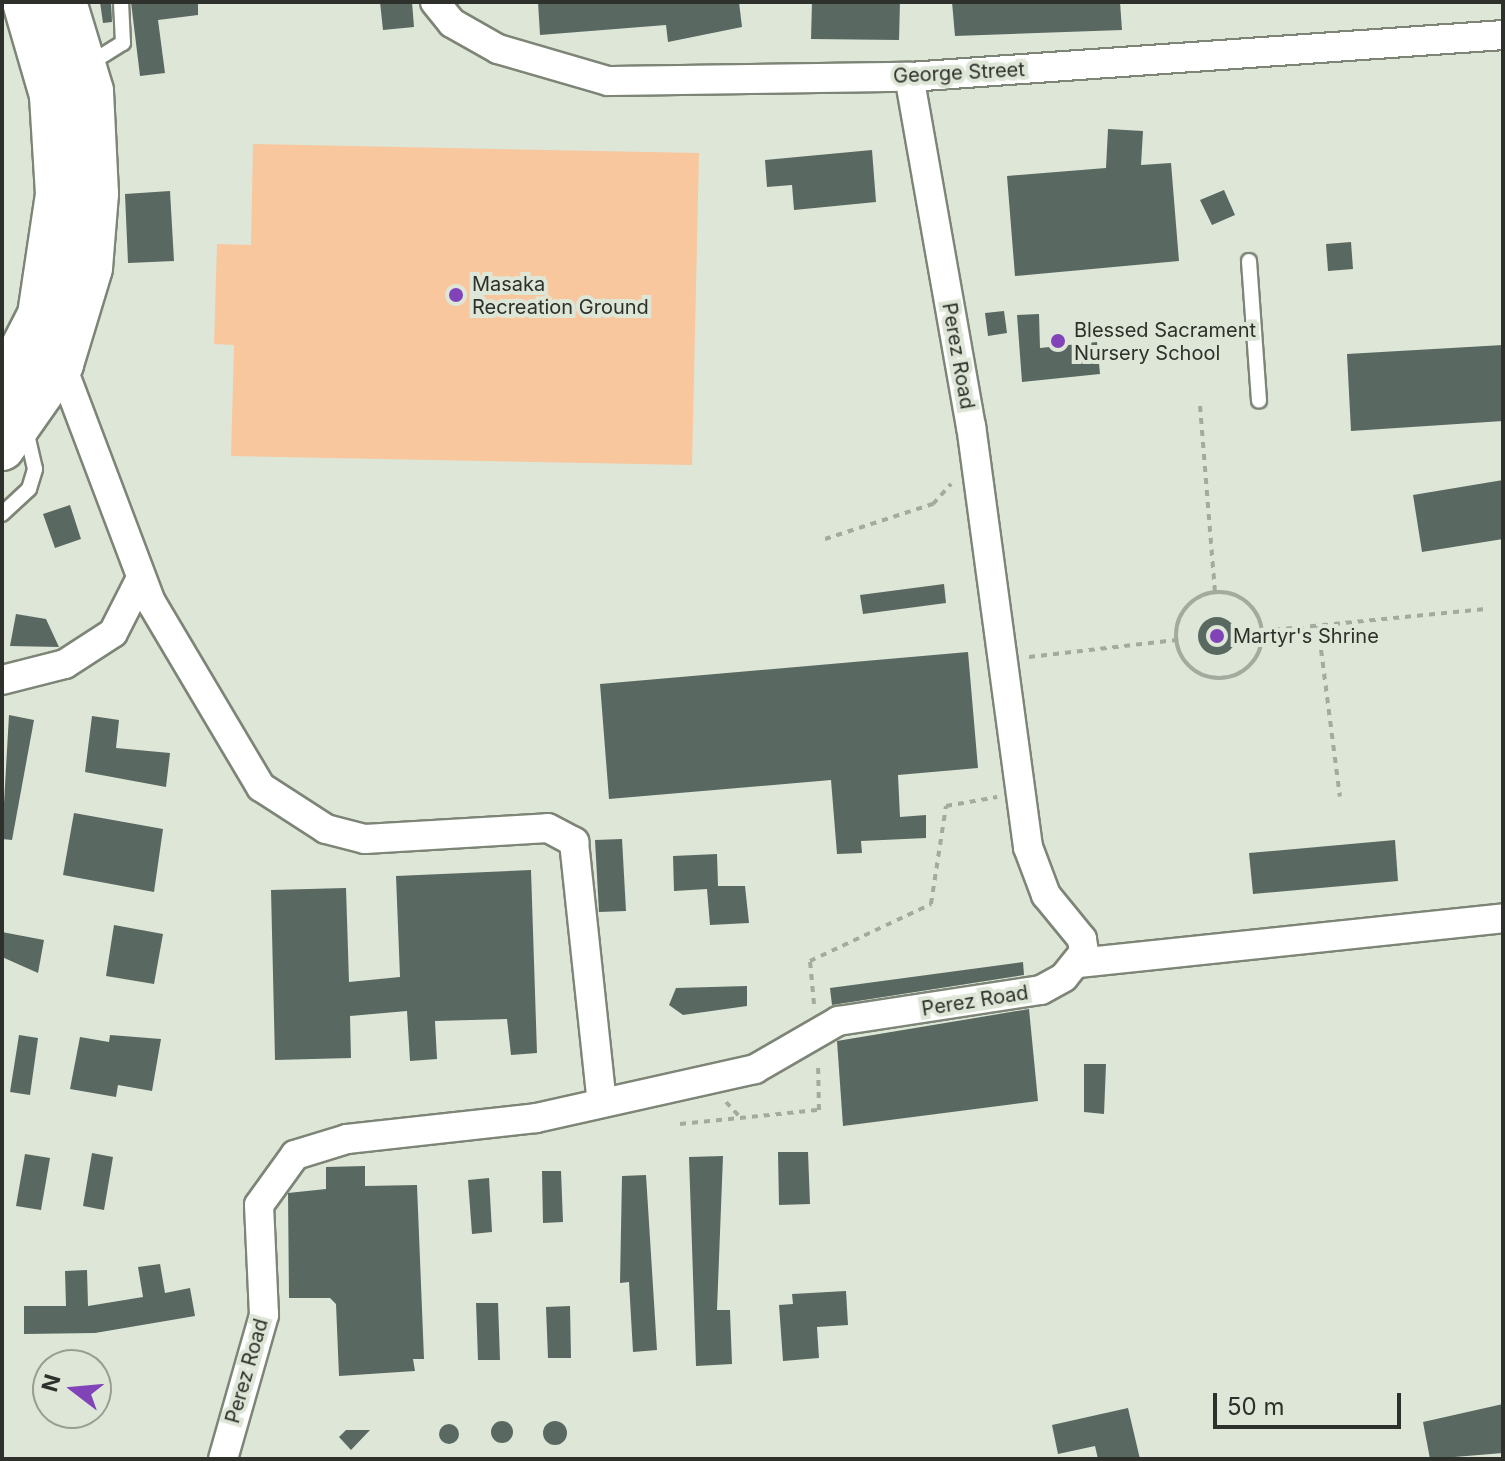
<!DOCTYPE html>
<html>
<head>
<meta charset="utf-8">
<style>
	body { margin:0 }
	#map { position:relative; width:1505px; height:1461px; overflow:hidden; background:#dee6d7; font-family:Inter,sans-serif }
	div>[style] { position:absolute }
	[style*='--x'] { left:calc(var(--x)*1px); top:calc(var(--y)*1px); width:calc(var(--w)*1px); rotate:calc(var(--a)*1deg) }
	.green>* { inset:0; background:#f8c79e }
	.building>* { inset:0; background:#596962 }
	.round { border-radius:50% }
	.path>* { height:4px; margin-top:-2px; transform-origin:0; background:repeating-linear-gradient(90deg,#a3aa9e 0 6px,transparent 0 12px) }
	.path>.ring { margin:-2px; padding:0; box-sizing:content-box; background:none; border:4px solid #a3aa9e; border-radius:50% }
	.roads { filter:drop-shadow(2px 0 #7d8577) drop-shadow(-2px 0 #7d8577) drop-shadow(0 2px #7d8577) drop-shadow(0 -2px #7d8577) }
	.lane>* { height:14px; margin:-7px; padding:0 7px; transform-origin:7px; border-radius:7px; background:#fff }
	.street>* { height:28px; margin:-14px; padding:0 14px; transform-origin:14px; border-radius:14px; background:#fff }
	.primary>* { height:44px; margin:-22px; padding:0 22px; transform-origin:22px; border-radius:22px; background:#fff }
	.dots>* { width:22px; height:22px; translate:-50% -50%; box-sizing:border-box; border:4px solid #dee6d7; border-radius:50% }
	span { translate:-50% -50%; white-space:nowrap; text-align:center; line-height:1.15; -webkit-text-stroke:8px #dee6d7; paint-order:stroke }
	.street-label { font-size:20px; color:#2e312b }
	.poi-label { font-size:20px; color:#2e312b }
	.left { translate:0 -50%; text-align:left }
	.frame { position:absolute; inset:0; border:4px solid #2e312b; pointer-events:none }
	.north { position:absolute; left:32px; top:1349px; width:80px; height:80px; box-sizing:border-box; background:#dee6d7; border:2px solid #989e92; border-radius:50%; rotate:286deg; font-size:22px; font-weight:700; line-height:32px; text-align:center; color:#2e312b }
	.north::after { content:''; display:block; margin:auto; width:28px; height:36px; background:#8143b8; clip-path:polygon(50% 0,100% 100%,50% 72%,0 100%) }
	.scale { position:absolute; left:1213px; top:1393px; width:188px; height:36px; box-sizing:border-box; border:4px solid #2e312b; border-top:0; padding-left:10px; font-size:24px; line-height:28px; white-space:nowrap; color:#2e312b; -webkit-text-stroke:6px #dee6d7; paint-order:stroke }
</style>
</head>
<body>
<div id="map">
	<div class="green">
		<div style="clip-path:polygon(253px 144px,699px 153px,692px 465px,231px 456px,234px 345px,214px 344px,217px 244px,251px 245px)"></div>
	</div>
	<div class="building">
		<div style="clip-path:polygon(100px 2px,111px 2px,112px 22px,103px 23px)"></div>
		<div style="clip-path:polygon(131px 2px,198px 2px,198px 15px,158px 20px,165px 73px,140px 76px)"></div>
		<div style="clip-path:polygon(380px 2px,412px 2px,414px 27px,383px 30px)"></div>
		<div style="clip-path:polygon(538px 2px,739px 2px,742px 27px,668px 42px,666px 25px,540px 35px)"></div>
		<div style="clip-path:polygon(812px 2px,900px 2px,899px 40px,811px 39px)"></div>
		<div style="clip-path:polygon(952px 2px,1120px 2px,1122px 30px,955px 36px)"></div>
		<div style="clip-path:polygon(1108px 129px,1143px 131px,1141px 165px,1171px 163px,1179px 261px,1015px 276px,1007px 176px,1106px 168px)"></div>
		<div style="clip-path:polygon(872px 150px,876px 202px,794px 210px,792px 185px,767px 187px,765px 160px)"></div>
		<div style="clip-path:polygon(1224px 190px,1235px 215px,1212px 225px,1200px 200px)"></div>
		<div style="clip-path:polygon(170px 191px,174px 261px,128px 263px,125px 194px)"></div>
		<div style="clip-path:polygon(1351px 242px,1353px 269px,1328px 271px,1326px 244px)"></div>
		<div style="clip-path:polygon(1004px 311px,1007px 333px,988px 336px,985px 313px)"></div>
		<div style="clip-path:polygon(1039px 314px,1040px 348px,1097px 342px,1100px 374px,1022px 382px,1017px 315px)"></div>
		<div style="clip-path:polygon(1503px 345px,1503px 421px,1351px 431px,1347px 354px)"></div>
		<div style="clip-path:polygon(1503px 480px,1503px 539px,1422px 552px,1413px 495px)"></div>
		<div style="clip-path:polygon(70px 505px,81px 539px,55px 548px,43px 514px)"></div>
		<div style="clip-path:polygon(944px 584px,946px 603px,863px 614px,860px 595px)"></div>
		<div style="clip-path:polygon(16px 614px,46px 619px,59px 647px,10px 646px)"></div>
		<div class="round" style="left:1198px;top:617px;width:38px;height:38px"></div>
		<div style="clip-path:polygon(968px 652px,978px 768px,898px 775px,900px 817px,926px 815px,926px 838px,861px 841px,862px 853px,837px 854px,831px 780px,609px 799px,600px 684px)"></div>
		<div style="clip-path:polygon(9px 715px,34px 720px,12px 840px,2px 839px)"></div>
		<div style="clip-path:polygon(92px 716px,119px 720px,116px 748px,170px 753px,166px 787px,85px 772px)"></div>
		<div style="clip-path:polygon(74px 813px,163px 829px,154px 892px,63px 875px)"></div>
		<div style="clip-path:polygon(622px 839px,626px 911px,599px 912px,595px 840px)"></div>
		<div style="clip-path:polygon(1395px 840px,1398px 881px,1253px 894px,1249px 853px)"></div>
		<div style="clip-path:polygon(717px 854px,718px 886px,745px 886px,749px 923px,710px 925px,707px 889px,674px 891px,673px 856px)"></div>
		<div style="clip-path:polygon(531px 870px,537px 1053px,511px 1055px,507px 1019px,435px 1021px,437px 1059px,410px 1061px,407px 1011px,350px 1016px,351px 1058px,275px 1060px,271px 890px,346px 888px,349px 982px,400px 977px,396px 876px)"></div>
		<div style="clip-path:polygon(114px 925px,163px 934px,154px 984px,106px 976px)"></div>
		<div style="clip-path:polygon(2px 932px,44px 940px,38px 973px,2px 957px)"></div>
		<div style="clip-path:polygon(1023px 962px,1024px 975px,832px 1005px,830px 988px)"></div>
		<div style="clip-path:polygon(747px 986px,747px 1006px,683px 1015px,669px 1005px,676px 988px)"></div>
		<div style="clip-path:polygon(1029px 1009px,1038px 1101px,843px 1126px,837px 1041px)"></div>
		<div style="clip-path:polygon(19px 1035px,38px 1038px,30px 1095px,10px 1092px)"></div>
		<div style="clip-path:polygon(110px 1035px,161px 1039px,152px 1091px,118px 1085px,116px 1097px,70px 1089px,80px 1037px,109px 1042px)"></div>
		<div style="clip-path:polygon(1084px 1064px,1106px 1064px,1104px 1114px,1084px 1112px)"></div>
		<div style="clip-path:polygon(778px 1152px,808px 1152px,810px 1204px,779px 1205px)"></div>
		<div style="clip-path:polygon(92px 1153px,113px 1157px,104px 1210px,83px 1206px)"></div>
		<div style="clip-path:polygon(25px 1154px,50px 1158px,41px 1210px,16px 1206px)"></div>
		<div style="clip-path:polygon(723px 1156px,717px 1310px,730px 1310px,732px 1364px,696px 1366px,689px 1157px)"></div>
		<div style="clip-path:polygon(365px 1166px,365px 1186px,417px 1185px,424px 1359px,413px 1359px,415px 1371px,339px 1376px,336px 1304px,330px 1298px,289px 1298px,288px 1193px,326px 1189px,326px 1167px)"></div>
		<div style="clip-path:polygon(542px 1171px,561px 1171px,563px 1222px,543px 1223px)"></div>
		<div style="clip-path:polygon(646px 1175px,657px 1350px,633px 1352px,629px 1282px,620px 1283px,622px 1176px)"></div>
		<div style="clip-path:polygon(489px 1178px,492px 1232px,472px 1234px,468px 1180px)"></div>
		<div style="clip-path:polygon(160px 1264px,165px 1293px,190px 1288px,195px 1316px,95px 1333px,24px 1334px,24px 1306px,66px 1306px,65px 1271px,87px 1270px,88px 1306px,143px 1297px,138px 1267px)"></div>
		<div style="clip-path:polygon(846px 1291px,848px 1325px,817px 1327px,819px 1358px,783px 1361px,779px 1305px,793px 1304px,792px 1294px)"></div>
		<div style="clip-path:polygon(476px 1303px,498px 1303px,500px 1360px,478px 1360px)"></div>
		<div style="clip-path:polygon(570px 1306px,571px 1358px,548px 1358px,546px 1307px)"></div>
		<div style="clip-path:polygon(1503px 1404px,1503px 1453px,1430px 1459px,1423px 1422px)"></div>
		<div style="clip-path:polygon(1128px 1408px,1140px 1459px,1098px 1459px,1095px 1446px,1058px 1454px,1052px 1425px)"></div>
		<div class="round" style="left:491px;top:1421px;width:22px;height:22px"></div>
		<div class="round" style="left:543px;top:1421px;width:24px;height:24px"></div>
		<div class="round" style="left:439px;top:1424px;width:20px;height:20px"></div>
		<div style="clip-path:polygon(346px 1430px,370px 1430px,351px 1450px,339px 1437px)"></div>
	</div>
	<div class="path">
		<div style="--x:1200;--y:406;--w:187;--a:85.4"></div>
		<div style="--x:825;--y:539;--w:114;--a:-18"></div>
		<div style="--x:933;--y:504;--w:27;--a:-48"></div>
		<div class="ring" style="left:1176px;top:592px;width:82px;height:82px"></div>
		<div style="--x:1318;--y:626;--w:172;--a:82.7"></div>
		<div style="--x:1262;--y:631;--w:227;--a:-5.6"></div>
		<div style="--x:1029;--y:657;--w:148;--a:-6.6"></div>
		<div style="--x:814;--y:1004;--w:43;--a:-95.3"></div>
		<div style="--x:810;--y:961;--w:134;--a:-25.2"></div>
		<div style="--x:931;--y:904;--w:99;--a:-81.3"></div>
		<div style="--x:946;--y:806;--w:52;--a:-10"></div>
		<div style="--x:726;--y:1102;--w:22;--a:47"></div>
		<div style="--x:680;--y:1124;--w:140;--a:-5.8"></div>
		<div style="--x:819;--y:1110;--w:46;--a:-91.2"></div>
		<div style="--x:1503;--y:1347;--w:15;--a:90"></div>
	</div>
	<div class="roads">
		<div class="lane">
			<div style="--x:89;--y:64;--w:40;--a:-32"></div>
			<div style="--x:123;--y:43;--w:41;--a:-92.8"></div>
			<div style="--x:1249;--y:261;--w:140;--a:85.9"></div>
			<div style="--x:2;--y:514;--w:37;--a:-43"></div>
			<div style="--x:29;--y:489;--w:21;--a:-73"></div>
			<div style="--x:35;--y:469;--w:39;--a:-103"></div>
		</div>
		<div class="street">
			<div style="--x:435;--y:2;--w:27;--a:51"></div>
			<div style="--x:452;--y:23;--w:53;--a:29.5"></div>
			<div style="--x:498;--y:49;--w:115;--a:16.2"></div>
			<div style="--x:608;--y:81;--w:301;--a:-0.8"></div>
			<div style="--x:909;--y:77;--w:595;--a:-4.04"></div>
			<div style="--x:51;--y:358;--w:12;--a:31"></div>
			<div style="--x:61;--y:364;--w:254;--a:69.3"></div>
			<div style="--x:151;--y:602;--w:215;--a:59.3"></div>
			<div style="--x:261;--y:787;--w:77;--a:32.9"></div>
			<div style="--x:326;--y:829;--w:40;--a:14.4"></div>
			<div style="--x:365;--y:839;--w:183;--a:-3.4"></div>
			<div style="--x:548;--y:828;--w:30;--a:28"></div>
			<div style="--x:574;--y:842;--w:262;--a:83.9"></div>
			<div style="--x:2;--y:680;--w:65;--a:-14.3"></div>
			<div style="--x:65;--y:664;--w:57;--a:-32.9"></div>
			<div style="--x:113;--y:633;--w:59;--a:-63"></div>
			<div style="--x:1078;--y:963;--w:427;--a:-6"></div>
			<div style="--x:223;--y:1459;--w:150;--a:-74.1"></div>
			<div style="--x:264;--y:1315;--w:110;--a:-92.6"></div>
			<div style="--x:259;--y:1205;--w:62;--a:-54.2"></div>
			<div style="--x:295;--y:1155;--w:54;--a:-17.1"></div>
			<div style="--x:347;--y:1139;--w:190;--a:-6.3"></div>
			<div style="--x:536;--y:1118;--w:224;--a:-12.6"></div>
			<div style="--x:755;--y:1069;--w:96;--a:-30"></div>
			<div style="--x:838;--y:1021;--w:205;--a:-8.7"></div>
			<div style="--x:1041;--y:990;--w:26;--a:-29"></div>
			<div style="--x:1064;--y:977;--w:32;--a:-51"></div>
			<div style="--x:1084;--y:952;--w:13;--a:-99"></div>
			<div style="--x:1082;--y:939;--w:57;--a:-129.3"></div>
			<div style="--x:1046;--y:895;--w:51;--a:-110.6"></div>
			<div style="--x:1028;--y:847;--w:424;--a:-97.7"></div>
			<div style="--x:971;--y:427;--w:355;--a:-100"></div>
		</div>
		<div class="primary">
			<div style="--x:2;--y:389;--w:83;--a:-62.8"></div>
			<div style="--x:40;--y:315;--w:122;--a:-81.5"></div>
			<div style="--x:58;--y:194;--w:99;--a:-93.5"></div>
			<div style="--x:52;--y:95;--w:97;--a:-106.2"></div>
			<div style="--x:2;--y:448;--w:103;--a:-54.9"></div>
			<div style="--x:61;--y:364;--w:100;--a:-73.2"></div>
			<div style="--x:90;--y:268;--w:74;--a:-85.4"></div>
			<div style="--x:96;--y:194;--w:103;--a:-92.8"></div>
			<div style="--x:91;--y:91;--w:93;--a:-106.9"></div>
		</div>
	</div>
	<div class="dots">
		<div style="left:456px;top:295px;background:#8143b8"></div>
		<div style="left:1058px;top:341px;background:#8143b8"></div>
		<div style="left:1217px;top:636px;background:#8143b8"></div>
	</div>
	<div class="street-label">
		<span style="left:959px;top:73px;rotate:-3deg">George Street</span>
		<span style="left:958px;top:356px;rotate:80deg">Perez Road</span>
		<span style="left:975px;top:1001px;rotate:-9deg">Perez Road</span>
		<span style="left:247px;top:1371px;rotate:-74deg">Perez Road</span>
	</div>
	<div class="poi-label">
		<span class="left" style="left:472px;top:296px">Masaka<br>Recreation Ground</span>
		<span class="left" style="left:1074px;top:342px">Blessed Sacrament<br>Nursery School</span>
		<span class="left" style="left:1233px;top:636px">Martyr's Shrine</span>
	</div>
	<div class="frame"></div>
	<div class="north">N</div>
	<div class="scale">50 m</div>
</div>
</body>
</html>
